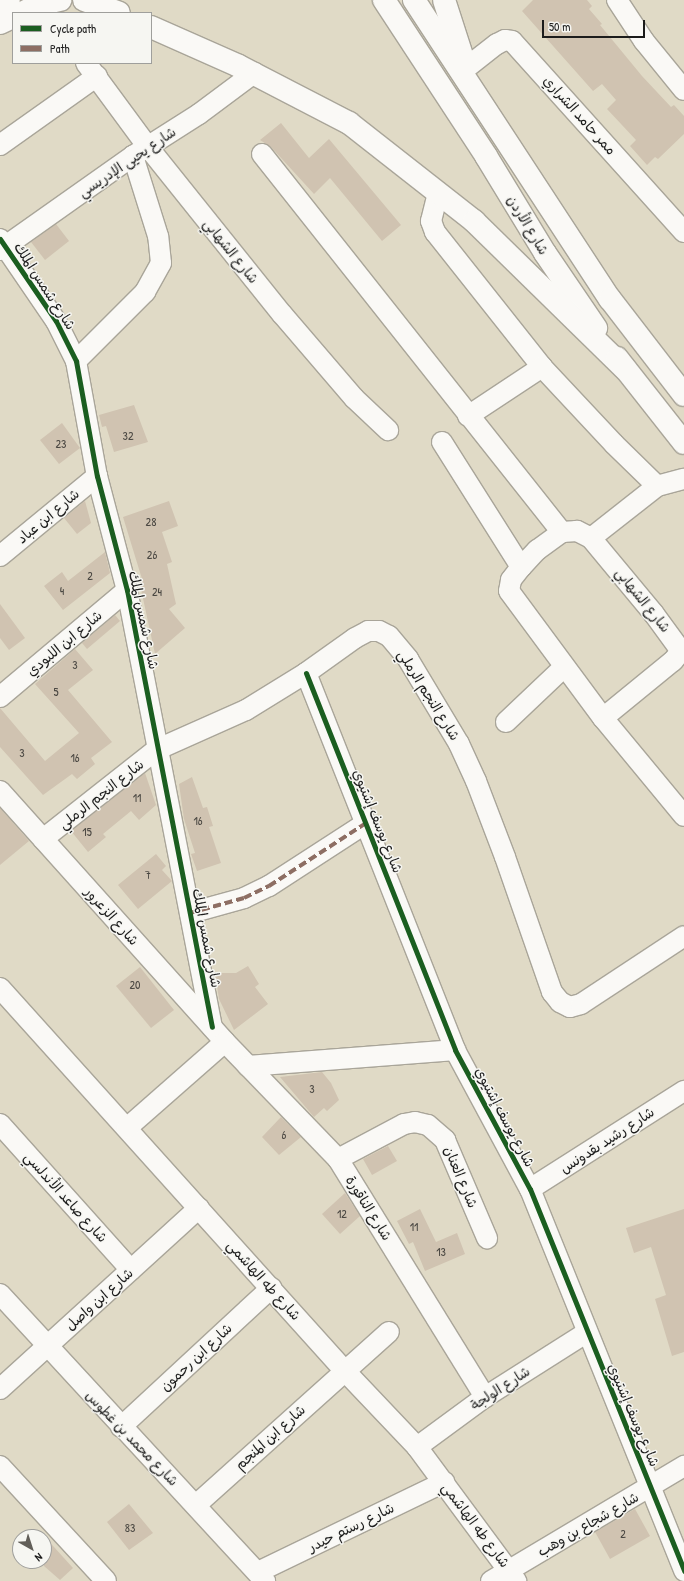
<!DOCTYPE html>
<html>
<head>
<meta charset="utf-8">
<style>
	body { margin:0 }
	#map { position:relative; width:684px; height:1581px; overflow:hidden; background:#e0dac6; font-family:"Patrick Hand","Playpen Sans Arabic",sans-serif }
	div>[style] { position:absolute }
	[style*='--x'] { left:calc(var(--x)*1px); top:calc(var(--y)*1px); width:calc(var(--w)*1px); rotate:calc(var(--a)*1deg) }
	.building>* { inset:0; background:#d0c3b1 }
	.roads { filter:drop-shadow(1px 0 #a9a599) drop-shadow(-1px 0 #a9a599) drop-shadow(0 1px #a9a599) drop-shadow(0 -1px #a9a599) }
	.minor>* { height:20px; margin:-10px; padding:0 10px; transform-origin:10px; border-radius:10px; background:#faf9f6 }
	.highway>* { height:22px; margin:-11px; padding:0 11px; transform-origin:11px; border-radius:11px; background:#faf9f6 }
	.quiet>* { height:4px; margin-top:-2px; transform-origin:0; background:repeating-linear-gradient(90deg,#8d6e63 0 8px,transparent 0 12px) }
	.cycleway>* { height:5px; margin:-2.5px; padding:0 2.5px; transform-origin:2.5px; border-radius:2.5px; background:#1b5e20 }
	span { translate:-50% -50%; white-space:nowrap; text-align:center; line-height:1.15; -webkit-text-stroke:3px #f6f6f2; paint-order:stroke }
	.number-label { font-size:12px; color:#494641 }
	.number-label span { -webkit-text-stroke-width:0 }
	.street-label { font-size:14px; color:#1c1c1c }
	.legend { position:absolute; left:12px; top:12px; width:140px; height:52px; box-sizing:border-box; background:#f6f6f2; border:1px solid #9f9f9c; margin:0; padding:5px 7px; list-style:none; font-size:12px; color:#1c1c1c }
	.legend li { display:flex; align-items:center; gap:8px; height:20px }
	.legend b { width:20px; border:1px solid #9f9f9c }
	.north { position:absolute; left:12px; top:1529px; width:40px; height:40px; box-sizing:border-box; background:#f6f6f2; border:1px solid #9f9f9c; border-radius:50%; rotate:141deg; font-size:11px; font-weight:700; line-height:16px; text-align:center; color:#1c1c1c }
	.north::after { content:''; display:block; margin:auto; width:14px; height:18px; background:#615e58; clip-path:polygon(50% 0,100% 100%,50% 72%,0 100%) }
	.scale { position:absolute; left:542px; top:20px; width:103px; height:18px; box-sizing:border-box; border:2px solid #1c1c1c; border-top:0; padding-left:5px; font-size:12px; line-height:14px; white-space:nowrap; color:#1c1c1c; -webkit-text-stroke:3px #f6f6f2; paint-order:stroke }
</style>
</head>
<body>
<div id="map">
	<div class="building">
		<div style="clip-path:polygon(533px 0,587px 0,592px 6px,589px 9px,602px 24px,600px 25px,642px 76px,671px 107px,674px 105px,684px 116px,684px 134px,658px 159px,655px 157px,647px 165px,630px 146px,636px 140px,607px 109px,616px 100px,602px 84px,593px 91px,522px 11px)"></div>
		<div style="clip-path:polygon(281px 123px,309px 158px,329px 139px,401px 225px,382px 241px,330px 178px,314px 194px,271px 147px,260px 140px)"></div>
		<div style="clip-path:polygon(56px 224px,69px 241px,45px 260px,31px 242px)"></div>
		<div style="clip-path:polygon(134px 405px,148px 442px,114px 452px,106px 426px,102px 427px,99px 415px)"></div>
		<div style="clip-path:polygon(62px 423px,80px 448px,59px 464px,40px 440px)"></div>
		<div style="clip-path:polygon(85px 501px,91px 523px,77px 534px,64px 518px)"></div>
		<div style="clip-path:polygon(169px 501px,178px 526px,162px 532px,172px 562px,167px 564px,176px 604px,169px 609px,185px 628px,155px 654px,139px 580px,142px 579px,123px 517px)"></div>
		<div style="clip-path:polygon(105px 552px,110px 573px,63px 610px,44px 586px,62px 572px,68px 581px)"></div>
		<div style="clip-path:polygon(0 604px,25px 638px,9px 650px,0 638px)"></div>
		<div style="clip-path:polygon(115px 615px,120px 621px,87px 649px,82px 643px)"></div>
		<div style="clip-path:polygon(75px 649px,93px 670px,68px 690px,112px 742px,91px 758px,95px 764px,77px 779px,72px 774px,43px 795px,0 747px,0 708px,45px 761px,79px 733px,35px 684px)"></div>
		<div style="clip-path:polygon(145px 773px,156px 805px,139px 820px,131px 811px,103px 834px,106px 837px,88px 852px,71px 831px)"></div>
		<div style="clip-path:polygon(192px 777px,203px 808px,207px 807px,213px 826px,209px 827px,221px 863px,197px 871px,191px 854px,195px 853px,184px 819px,179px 784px)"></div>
		<div style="clip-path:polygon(0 808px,29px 841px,0 865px)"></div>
		<div style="clip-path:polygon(156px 854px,166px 866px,162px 870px,172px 881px,138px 909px,118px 885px)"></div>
		<div style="clip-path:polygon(248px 966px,259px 984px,255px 987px,268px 1004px,234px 1030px,219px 999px,215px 973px,236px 973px)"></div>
		<div style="clip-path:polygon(140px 967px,174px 1010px,151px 1028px,116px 986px)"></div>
		<div style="clip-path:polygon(322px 1072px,331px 1083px,339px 1100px,327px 1111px,324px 1108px,314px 1117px,280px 1077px)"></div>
		<div style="clip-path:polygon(281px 1117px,301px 1137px,279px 1155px,262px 1137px)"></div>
		<div style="clip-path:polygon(388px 1146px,397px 1161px,372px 1175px,363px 1159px)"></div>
		<div style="clip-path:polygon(345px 1193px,360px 1216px,340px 1234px,322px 1214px)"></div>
		<div style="clip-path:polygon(420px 1209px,436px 1242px,457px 1233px,465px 1254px,425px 1271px,413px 1242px,409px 1244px,397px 1221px)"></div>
		<div style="clip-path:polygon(684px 1209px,684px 1352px,672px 1356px,655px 1299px,666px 1295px,651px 1247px,634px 1253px,626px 1228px)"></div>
		<div style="clip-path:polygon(129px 1504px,153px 1533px,129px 1550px,107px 1522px)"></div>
		<div style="clip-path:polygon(635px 1509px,650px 1536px,610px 1559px,595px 1532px)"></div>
		<div style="clip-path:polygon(44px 1536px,73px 1568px,60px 1580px,44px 1566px)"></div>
	</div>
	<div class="roads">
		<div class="minor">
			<div style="--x:617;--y:0;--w:49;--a:56.6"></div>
			<div style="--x:644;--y:41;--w:63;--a:50.8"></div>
			<div style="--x:86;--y:63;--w:104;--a:53.6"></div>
			<div style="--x:148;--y:147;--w:214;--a:51.3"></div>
			<div style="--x:282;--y:314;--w:111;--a:49.4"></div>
			<div style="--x:354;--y:398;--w:47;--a:43.3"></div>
			<div style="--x:466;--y:68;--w:39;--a:-38"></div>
			<div style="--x:497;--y:44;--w:9;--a:-27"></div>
			<div style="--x:505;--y:40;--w:7;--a:8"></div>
			<div style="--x:512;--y:41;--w:257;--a:48"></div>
			<div style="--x:0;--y:145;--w:119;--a:-35.4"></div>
			<div style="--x:262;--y:154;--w:483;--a:51.6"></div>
			<div style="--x:438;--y:193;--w:29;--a:104"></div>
			<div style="--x:431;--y:221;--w:12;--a:70"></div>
			<div style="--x:435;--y:232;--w:172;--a:51.6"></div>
			<div style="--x:542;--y:367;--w:105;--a:46.9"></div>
			<div style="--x:614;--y:444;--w:60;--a:44.3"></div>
			<div style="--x:657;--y:486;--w:28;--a:-15"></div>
			<div style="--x:0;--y:239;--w:99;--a:55.7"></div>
			<div style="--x:56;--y:321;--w:45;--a:63.4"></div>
			<div style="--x:76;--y:361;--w:117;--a:79.7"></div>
			<div style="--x:97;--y:476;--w:118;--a:75.3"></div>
			<div style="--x:127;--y:590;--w:445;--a:79"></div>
			<div style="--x:0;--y:250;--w:163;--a:-35.3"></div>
			<div style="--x:133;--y:156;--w:78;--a:-32.5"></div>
			<div style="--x:199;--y:114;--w:69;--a:-36.7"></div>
			<div style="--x:76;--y:361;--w:98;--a:-45"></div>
			<div style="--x:145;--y:292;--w:33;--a:-61"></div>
			<div style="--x:161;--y:263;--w:27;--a:-96"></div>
			<div style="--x:158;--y:236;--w:84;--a:-107.4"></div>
			<div style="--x:468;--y:416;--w:89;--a:-33.5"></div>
			<div style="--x:442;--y:442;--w:148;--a:57.7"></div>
			<div style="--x:591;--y:538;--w:84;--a:-38.2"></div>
			<div style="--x:0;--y:556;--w:126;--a:-39.5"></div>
			<div style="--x:306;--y:673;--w:405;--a:68.4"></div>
			<div style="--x:455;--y:1050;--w:158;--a:61.7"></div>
			<div style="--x:530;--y:1189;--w:412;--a:68"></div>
			<div style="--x:0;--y:697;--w:166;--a:-40.1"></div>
			<div style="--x:603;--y:718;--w:90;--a:-39.2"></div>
			<div style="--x:673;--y:661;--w:13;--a:-51"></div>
			<div style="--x:681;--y:651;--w:46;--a:-126.1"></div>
			<div style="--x:654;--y:614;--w:99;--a:-129.7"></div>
			<div style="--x:591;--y:538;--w:16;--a:-153"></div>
			<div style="--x:577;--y:531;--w:15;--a:176"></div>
			<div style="--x:562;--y:532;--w:31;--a:144"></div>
			<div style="--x:537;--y:550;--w:23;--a:133"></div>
			<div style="--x:521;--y:567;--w:16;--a:128"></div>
			<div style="--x:511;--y:580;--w:11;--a:100"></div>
			<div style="--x:509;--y:591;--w:158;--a:53.5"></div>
			<div style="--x:603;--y:718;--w:127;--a:50.4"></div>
			<div style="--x:506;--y:722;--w:80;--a:-43.5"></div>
			<div style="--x:0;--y:791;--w:337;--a:48.1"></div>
			<div style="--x:225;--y:1042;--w:163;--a:46"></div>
			<div style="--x:338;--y:1159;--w:280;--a:58.3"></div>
			<div style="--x:43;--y:839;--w:144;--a:-38.2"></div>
			<div style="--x:156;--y:750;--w:98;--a:-24"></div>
			<div style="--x:246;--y:710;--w:70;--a:-31.7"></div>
			<div style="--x:306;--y:673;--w:60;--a:-35.5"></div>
			<div style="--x:355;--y:638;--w:15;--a:-28"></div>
			<div style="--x:368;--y:631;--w:11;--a:0"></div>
			<div style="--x:379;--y:631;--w:11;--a:27"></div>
			<div style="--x:389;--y:636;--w:30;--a:50"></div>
			<div style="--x:408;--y:659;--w:99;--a:59"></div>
			<div style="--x:459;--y:744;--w:41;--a:65.3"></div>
			<div style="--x:476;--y:781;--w:81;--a:69.1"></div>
			<div style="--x:505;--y:857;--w:143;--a:70.8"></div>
			<div style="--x:552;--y:992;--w:13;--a:51"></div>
			<div style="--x:560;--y:1002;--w:11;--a:27"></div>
			<div style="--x:570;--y:1007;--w:11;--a:-15"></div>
			<div style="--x:581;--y:1004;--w:123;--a:-33.4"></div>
			<div style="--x:190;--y:913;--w:56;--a:-15.5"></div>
			<div style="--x:244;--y:898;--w:28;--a:-26"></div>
			<div style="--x:269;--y:886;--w:116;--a:-33"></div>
			<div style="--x:0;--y:988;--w:514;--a:48"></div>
			<div style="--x:344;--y:1370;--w:106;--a:46.5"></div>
			<div style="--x:417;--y:1447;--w:167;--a:53.5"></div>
			<div style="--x:248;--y:1066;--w:208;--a:-4.4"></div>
			<div style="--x:0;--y:1124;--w:196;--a:48.1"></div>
			<div style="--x:127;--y:1128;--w:130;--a:-41.3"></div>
			<div style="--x:338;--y:1159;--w:75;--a:-27.9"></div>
			<div style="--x:404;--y:1124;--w:11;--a:-10"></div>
			<div style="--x:415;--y:1122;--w:13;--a:13"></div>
			<div style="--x:428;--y:1125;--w:23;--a:41"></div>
			<div style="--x:445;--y:1140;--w:107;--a:66.8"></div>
			<div style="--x:530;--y:1189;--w:183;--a:-32.5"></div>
			<div style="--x:0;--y:1294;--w:391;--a:47.3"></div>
			<div style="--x:0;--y:1389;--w:269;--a:-42.3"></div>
			<div style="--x:121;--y:1427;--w:205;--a:-42.8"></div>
			<div style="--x:417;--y:1447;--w:84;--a:-36.3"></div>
			<div style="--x:485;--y:1397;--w:120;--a:-32.4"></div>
			<div style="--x:0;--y:1466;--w:156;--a:47.3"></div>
			<div style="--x:196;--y:1505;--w:259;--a:-41.9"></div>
			<div style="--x:258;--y:1572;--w:207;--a:-25.8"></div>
			<div style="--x:491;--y:1581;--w:225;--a:-30.8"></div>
		</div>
		<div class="highway">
			<div style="--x:84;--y:0;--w:37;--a:20"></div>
			<div style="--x:384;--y:0;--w:186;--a:56.8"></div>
			<div style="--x:486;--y:156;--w:114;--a:58.7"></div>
			<div style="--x:545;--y:253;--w:91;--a:55.8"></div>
			<div style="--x:414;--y:0;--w:358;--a:56.8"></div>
			<div style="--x:610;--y:299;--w:121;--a:52.4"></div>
			<div style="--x:444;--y:0;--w:68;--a:72.1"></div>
			<div style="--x:0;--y:10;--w:13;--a:-48"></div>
			<div style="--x:22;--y:13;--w:18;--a:-27"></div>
			<div style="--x:38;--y:5;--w:23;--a:-13"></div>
			<div style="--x:0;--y:23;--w:14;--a:-25"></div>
			<div style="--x:151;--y:27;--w:96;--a:23.9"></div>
			<div style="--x:239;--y:66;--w:124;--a:27.4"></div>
			<div style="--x:349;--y:123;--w:159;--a:38.1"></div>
			<div style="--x:474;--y:221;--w:211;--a:44.4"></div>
			<div style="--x:617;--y:358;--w:108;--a:51.8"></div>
		</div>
	</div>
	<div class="quiet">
		<div style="--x:190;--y:913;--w:56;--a:-15.5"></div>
		<div style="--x:244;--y:898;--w:28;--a:-26"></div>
		<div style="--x:269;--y:886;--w:116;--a:-33"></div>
	</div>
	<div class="cycleway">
		<div style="--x:0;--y:239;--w:99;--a:55.7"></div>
		<div style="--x:56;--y:321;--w:45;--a:63.4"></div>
		<div style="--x:76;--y:361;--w:117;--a:79.7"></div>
		<div style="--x:97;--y:476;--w:118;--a:75.3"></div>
		<div style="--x:127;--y:590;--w:445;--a:79"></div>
		<div style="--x:306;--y:673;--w:405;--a:68.4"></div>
		<div style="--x:455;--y:1050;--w:158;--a:61.7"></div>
		<div style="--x:530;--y:1189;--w:412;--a:68"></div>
	</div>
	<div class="number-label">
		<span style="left:128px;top:436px">32</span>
		<span style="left:61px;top:444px">23</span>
		<span style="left:151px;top:522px">28</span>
		<span style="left:152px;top:555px">26</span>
		<span style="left:90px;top:576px">2</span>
		<span style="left:62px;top:591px">4</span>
		<span style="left:157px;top:592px">24</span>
		<span style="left:75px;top:665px">3</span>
		<span style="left:56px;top:692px">5</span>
		<span style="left:22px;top:753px">3</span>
		<span style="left:75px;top:758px">16</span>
		<span style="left:137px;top:798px">11</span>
		<span style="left:198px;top:821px">16</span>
		<span style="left:87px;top:832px">15</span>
		<span style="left:148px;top:875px">7</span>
		<span style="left:135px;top:985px">20</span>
		<span style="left:312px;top:1089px">3</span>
		<span style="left:284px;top:1135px">6</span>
		<span style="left:342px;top:1214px">12</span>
		<span style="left:414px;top:1227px">11</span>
		<span style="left:441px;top:1252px">13</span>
		<span style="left:130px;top:1528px">83</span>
		<span style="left:623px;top:1534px">2</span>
	</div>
	<div class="street-label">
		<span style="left:580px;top:115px;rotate:48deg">ممر حامد الشراري</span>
		<span style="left:127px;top:162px;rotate:-34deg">شارع يحيى الإدريسي</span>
		<span style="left:528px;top:225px;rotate:59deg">شارع الأردن</span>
		<span style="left:231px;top:251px;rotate:51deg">شارع الشهابي</span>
		<span style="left:45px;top:286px;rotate:57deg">شارع شمس الملك</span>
		<span style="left:48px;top:516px;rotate:-40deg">شارع ابن عباد</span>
		<span style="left:643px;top:600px;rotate:51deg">شارع الشهابي</span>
		<span style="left:144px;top:620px;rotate:78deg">شارع شمس الملك</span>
		<span style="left:64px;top:643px;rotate:-40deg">شارع ابن اللبودي</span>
		<span style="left:429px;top:695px;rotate:58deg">شارع النجم الرملي</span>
		<span style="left:101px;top:794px;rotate:-38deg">شارع النجم الرملي</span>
		<span style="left:378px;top:821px;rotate:68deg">شارع يوسف إشتيوي</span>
		<span style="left:112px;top:916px;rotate:48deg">شارع الزعرور</span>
		<span style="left:207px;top:938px;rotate:79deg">شارع شمس الملك</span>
		<span style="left:505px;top:1117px;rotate:62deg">شارع يوسف إشتيوي</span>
		<span style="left:607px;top:1140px;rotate:-33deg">شارع رشيد بقدونس</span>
		<span style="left:461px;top:1177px;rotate:67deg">شارع العنان</span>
		<span style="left:66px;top:1197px;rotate:48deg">شارع صاعد الأندلسي</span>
		<span style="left:369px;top:1208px;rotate:58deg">شارع الناقورة</span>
		<span style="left:264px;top:1280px;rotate:48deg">شارع طه الهاشمي</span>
		<span style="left:99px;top:1299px;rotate:-42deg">شارع ابن واصل</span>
		<span style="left:196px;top:1357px;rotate:-43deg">شارع ابن رحمون</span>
		<span style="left:500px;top:1388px;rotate:-33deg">شارع الولجة</span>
		<span style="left:634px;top:1415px;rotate:67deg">شارع يوسف إشتيوي</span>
		<span style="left:270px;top:1437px;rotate:-42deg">شارع ابن المنجم</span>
		<span style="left:132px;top:1438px;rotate:46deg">شارع محمد بن غطوس</span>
		<span style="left:588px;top:1524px;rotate:-30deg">شارع شجاع بن وهب</span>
		<span style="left:476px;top:1525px;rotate:53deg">شارع طه الهاشمي</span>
		<span style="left:351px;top:1527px;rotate:-26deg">شارع رستم حيدر</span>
	</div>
	<ul class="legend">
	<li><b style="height:5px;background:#1b5e20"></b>Cycle path</li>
	<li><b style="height:5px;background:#8d6e63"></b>Path</li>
	</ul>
	<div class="north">N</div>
	<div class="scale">50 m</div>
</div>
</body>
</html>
